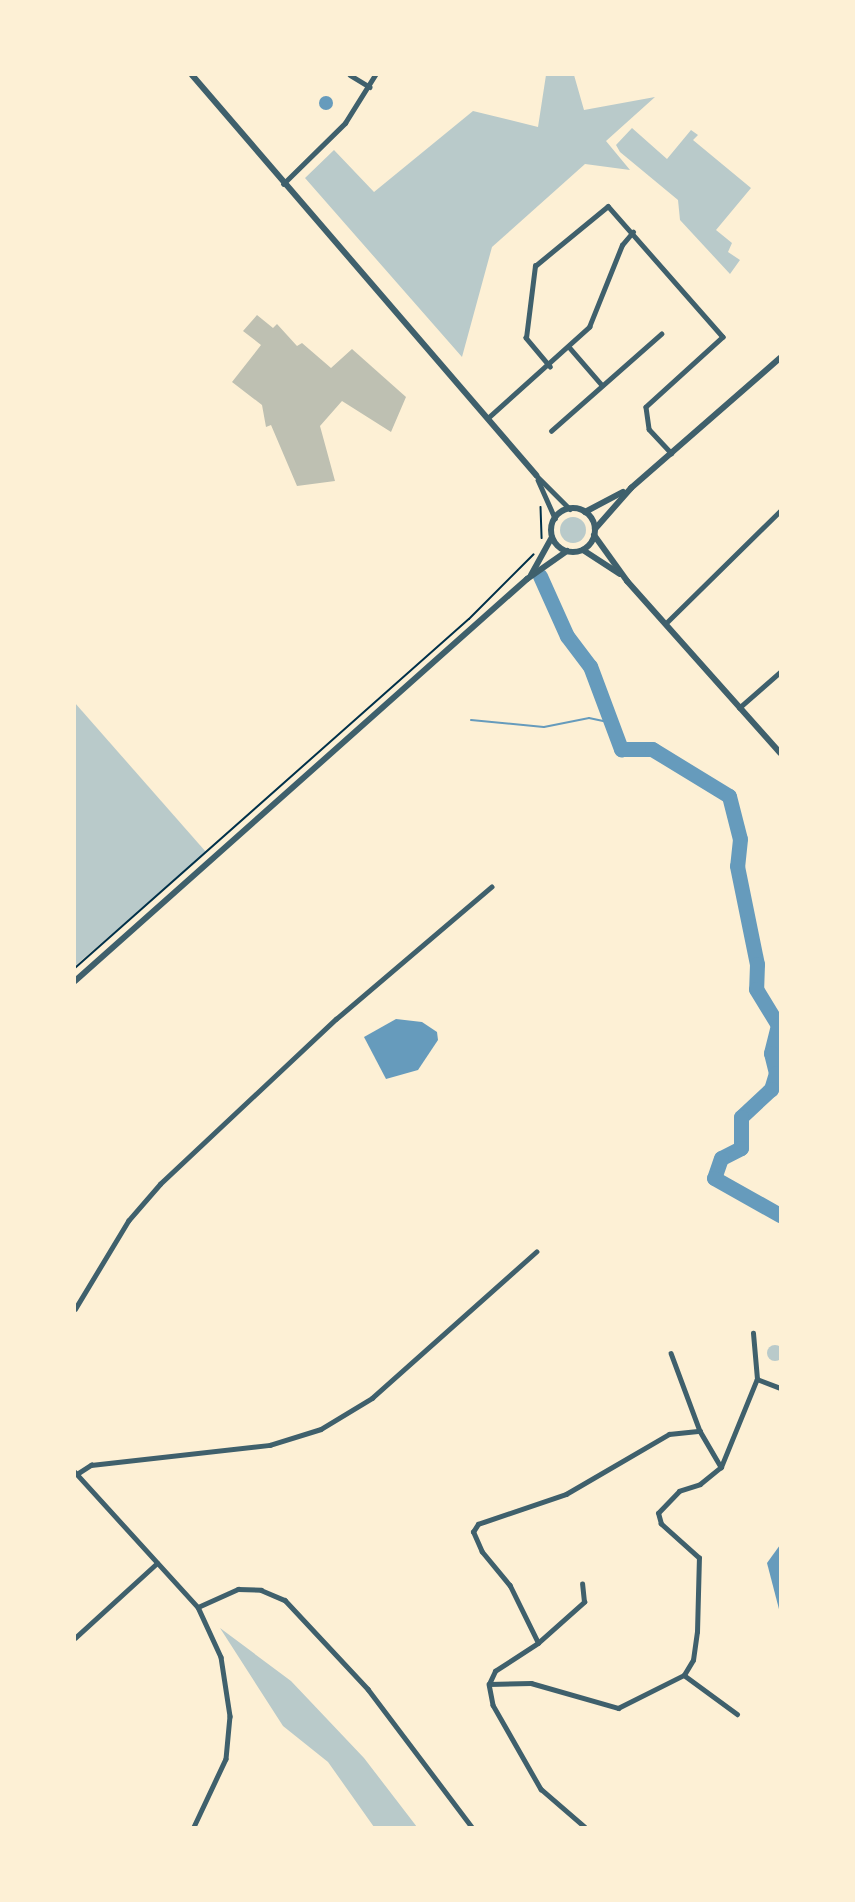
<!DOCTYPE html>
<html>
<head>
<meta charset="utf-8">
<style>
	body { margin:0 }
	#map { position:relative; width:855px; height:1902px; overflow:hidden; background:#fdf0d5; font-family:"Space Grotesk",sans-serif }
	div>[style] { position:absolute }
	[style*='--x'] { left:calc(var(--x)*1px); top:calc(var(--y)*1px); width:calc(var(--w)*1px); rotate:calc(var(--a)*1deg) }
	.green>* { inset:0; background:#b9caca }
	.round { border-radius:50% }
	.water>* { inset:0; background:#669bbc }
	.stream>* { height:2px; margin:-1px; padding:0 1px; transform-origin:1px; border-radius:1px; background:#669bbc }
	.river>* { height:15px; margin:-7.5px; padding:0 7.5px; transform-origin:7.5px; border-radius:7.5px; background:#669bbc }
	.building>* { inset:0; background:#bec0b2 }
	.path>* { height:1.5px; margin:-0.75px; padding:0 0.75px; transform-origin:0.75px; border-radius:0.75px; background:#003049 }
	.minor>* { height:4.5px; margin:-2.25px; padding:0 2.25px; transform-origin:2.25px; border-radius:2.25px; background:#3f606c }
	.tertiary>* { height:6px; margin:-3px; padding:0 3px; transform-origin:3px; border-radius:3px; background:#3f606c }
	.tertiary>.ring { margin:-3px; padding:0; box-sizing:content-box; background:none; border:6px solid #3f606c; border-radius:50% }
	span { translate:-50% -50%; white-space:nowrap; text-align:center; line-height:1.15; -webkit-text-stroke:4.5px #fdf0d5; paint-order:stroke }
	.frame { position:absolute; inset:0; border:76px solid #fdf0d5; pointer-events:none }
</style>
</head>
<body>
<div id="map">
	<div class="green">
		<div style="clip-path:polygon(546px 75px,574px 75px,584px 110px,655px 97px,606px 141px,630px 170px,585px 164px,492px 247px,462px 357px,305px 178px,334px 150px,374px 192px,473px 111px,538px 127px)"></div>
		<div style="clip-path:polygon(632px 128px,667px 159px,691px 130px,698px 135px,693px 140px,751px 188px,716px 230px,732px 243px,728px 252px,740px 260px,730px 274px,680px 220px,678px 200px,620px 152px,616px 145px)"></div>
		<div class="round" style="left:560px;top:517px;width:26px;height:26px"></div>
		<div style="clip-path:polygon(75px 703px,206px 852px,75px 966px)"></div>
		<div class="round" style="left:767px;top:1345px;width:16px;height:16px"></div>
		<div style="clip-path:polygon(220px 1628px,291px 1681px,364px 1758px,417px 1827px,374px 1827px,328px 1762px,283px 1726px)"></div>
	</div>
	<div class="water">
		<div class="round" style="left:319px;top:96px;width:14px;height:14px"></div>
		<div style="clip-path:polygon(396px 1019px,422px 1022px,437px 1032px,438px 1040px,418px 1070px,386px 1079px,364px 1037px)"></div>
		<div style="clip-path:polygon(780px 1545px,780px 1613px,767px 1563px)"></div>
	</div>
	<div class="stream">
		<div style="--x:471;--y:720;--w:73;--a:5.5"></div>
		<div style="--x:544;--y:727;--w:46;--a:-11.3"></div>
		<div style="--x:589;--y:718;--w:24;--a:12"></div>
	</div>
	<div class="river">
		<div style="--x:540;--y:576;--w:66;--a:65.8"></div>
		<div style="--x:567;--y:636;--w:38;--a:53"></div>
		<div style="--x:590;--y:666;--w:89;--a:69.5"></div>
		<div style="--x:621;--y:749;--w:31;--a:0"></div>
		<div style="--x:652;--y:749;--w:90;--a:31.4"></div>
		<div style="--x:729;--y:796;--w:44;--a:75.7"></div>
		<div style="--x:740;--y:839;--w:27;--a:96"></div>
		<div style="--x:737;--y:866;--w:100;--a:78.5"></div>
		<div style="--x:757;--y:964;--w:25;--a:92"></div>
		<div style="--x:756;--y:989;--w:42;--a:58.6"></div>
		<div style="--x:778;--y:1025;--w:29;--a:104"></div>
		<div style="--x:771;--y:1053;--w:21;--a:76"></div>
		<div style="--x:776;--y:1073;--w:17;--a:107"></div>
		<div style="--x:771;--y:1089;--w:41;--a:137"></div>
		<div style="--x:741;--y:1117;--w:31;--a:90"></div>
		<div style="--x:741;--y:1148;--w:22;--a:153"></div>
		<div style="--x:721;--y:1158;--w:21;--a:109"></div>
		<div style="--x:714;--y:1178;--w:76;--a:29.3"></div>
	</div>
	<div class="building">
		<div style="clip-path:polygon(257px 315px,273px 328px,277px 324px,297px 346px,302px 343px,331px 368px,352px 349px,406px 397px,391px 432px,342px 401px,320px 426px,335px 481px,297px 486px,271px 425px,266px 427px,262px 405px,232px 382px,261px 345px,243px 331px)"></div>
	</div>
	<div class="path">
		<div style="--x:541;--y:507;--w:31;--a:88"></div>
		<div style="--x:75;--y:968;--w:526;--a:-41.53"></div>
		<div style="--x:469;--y:619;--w:91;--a:-45"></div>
	</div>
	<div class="minor">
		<div style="--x:350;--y:75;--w:23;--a:31"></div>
		<div style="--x:283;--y:184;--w:87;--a:-44.5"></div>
		<div style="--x:345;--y:123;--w:57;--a:-58"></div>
		<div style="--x:570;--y:348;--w:49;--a:49.1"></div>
		<div style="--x:550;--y:367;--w:38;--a:-130"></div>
		<div style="--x:526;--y:338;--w:73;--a:-82.9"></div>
		<div style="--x:535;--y:266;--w:94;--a:-39.4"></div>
		<div style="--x:608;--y:206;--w:174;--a:48.7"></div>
		<div style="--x:723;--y:337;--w:104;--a:137.7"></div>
		<div style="--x:646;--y:407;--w:22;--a:82"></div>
		<div style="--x:649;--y:429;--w:33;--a:47"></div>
		<div style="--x:489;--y:417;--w:135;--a:-42"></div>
		<div style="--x:589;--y:327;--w:88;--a:-68.1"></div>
		<div style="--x:622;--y:245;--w:17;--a:-50"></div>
		<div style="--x:551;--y:431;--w:147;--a:-41.4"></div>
		<div style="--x:536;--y:475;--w:48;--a:45"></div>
		<div style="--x:538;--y:480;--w:42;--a:65.9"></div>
		<div style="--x:665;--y:624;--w:161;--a:-44.5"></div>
		<div style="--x:739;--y:708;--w:55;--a:-41.3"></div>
		<div style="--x:75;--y:1309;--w:103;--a:-58.9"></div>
		<div style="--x:128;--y:1221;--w:49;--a:-49.1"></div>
		<div style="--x:160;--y:1184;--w:241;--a:-43.2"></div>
		<div style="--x:336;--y:1019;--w:204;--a:-40.4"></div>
		<div style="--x:671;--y:1353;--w:83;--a:69.6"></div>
		<div style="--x:700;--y:1431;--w:42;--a:59.7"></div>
		<div style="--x:757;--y:1379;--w:25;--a:21"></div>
		<div style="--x:75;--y:1472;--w:183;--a:47.7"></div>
		<div style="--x:198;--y:1607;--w:55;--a:65.3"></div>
		<div style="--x:221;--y:1657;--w:60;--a:81.3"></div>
		<div style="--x:230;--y:1716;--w:43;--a:95.3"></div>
		<div style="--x:226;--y:1759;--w:75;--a:115.2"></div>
		<div style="--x:77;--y:1474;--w:17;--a:-33"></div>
		<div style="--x:91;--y:1465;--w:180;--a:-6.4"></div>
		<div style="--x:270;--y:1445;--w:53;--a:-17.4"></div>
		<div style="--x:321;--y:1429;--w:60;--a:-31.3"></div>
		<div style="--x:372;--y:1398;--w:220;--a:-41.7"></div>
		<div style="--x:198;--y:1607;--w:44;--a:-24.2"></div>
		<div style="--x:238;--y:1589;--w:23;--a:2"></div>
		<div style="--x:261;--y:1590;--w:26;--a:23"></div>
		<div style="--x:285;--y:1600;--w:122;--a:47"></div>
		<div style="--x:368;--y:1689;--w:173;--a:53"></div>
		<div style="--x:75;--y:1638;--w:111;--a:-42.4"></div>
		<div style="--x:538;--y:1643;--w:62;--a:-41.7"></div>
		<div style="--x:584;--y:1602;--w:18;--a:-96"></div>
		<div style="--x:684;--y:1675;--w:66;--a:36.3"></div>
		<div style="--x:489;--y:1684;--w:42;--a:-1.4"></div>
		<div style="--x:531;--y:1683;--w:91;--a:16"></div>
		<div style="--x:618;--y:1708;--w:74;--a:-26.6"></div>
		<div style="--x:684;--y:1675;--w:17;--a:-59"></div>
		<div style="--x:693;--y:1660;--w:28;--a:-82"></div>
		<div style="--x:697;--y:1632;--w:74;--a:-88.5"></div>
		<div style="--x:699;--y:1558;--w:51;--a:-138.2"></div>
		<div style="--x:661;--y:1524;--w:11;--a:-105"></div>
		<div style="--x:658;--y:1513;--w:30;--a:-46"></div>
		<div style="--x:679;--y:1491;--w:22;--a:-18"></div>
		<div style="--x:700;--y:1484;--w:27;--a:-39"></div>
		<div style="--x:721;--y:1467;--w:95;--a:-67.8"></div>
		<div style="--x:757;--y:1379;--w:46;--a:-95"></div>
		<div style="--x:489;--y:1684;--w:14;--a:-65"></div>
		<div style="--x:495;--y:1671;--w:51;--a:-33.1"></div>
		<div style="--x:538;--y:1643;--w:64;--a:-116.2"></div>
		<div style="--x:510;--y:1586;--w:44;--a:-129.5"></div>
		<div style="--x:482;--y:1552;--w:22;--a:-114"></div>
		<div style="--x:473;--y:1532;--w:9;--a:-58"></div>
		<div style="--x:478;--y:1524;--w:93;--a:-18.8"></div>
		<div style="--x:566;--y:1494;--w:119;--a:-30.2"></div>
		<div style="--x:669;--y:1434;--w:31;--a:-6"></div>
		<div style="--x:489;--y:1684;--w:21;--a:79"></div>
		<div style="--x:493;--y:1705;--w:97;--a:60.3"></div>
		<div style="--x:541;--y:1789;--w:58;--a:40.8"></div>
	</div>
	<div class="tertiary">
		<div style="--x:192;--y:75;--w:528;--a:49.3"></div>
		<div class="ring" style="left:551px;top:508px;width:38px;height:38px"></div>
		<div style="--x:585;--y:512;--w:43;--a:-27.8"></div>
		<div style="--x:595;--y:529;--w:55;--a:-48.7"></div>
		<div style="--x:631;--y:488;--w:198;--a:-41.1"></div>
		<div style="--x:594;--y:535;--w:57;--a:54.3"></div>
		<div style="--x:627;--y:581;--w:230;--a:48.3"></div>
		<div style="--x:583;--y:550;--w:44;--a:33"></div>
		<div style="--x:531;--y:575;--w:43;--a:-61.1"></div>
		<div style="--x:75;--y:981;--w:605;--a:-41.65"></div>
		<div style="--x:527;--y:579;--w:49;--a:-35"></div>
	</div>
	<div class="frame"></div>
</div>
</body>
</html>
